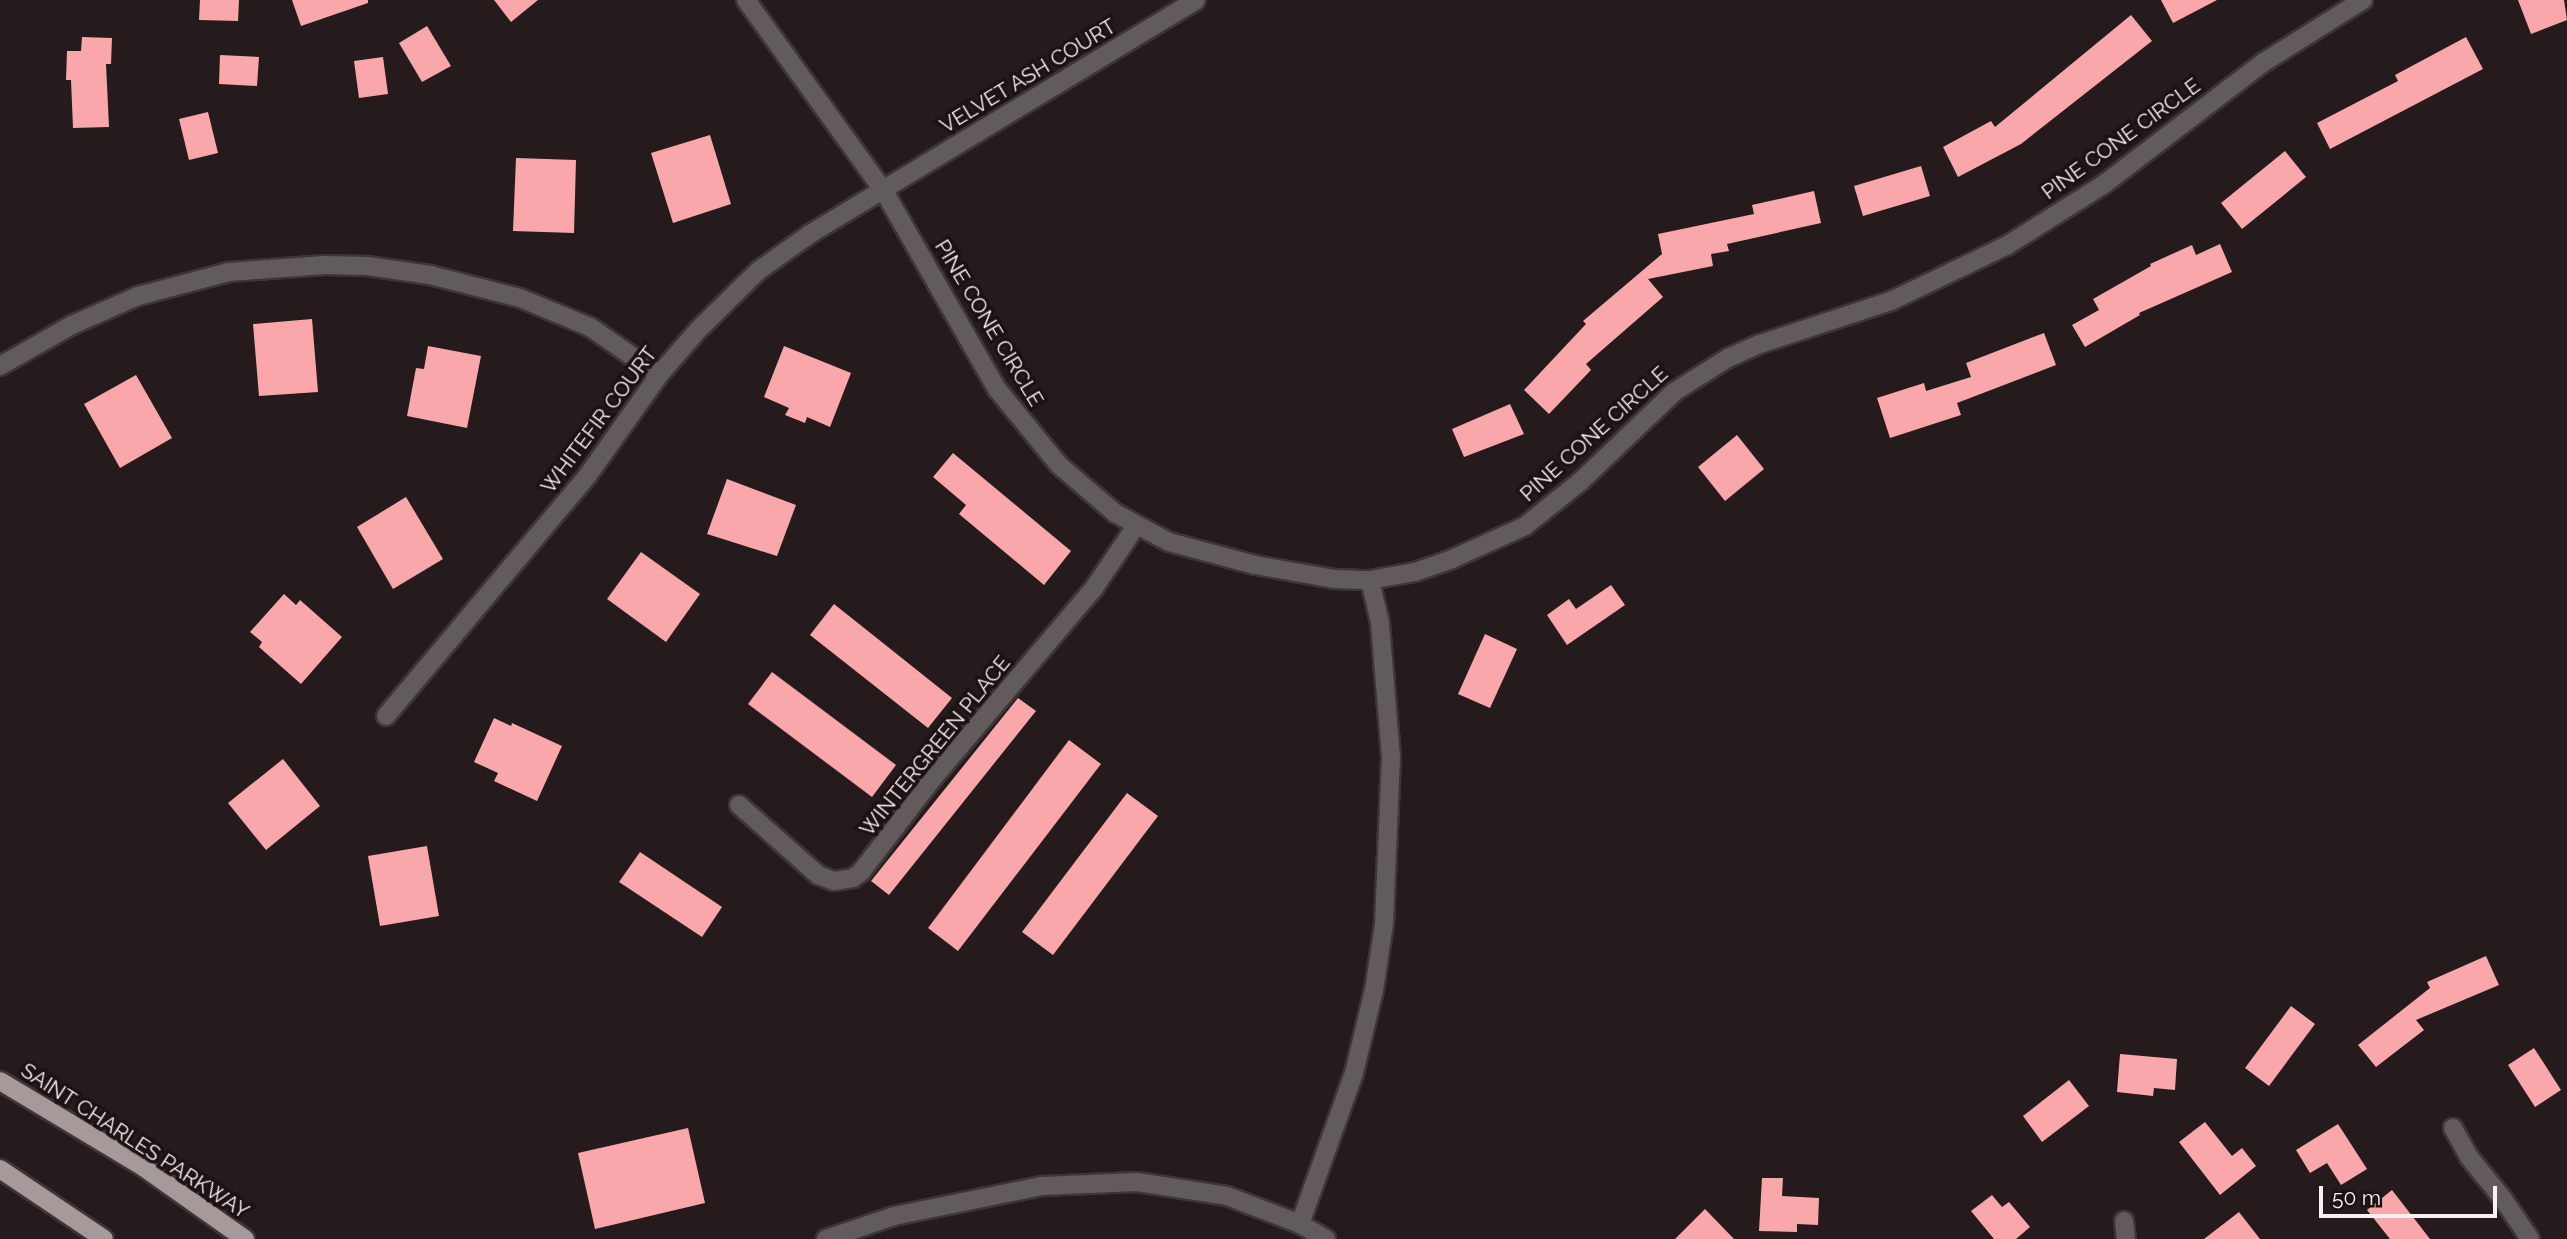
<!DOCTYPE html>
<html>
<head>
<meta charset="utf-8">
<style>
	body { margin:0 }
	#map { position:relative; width:2567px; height:1239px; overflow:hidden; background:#261b1c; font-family:Raleway,sans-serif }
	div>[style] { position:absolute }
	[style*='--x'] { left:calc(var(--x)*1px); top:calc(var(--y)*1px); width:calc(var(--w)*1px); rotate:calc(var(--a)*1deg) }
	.building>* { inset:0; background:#f9a7ab }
	.roads { filter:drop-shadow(2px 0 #3f3536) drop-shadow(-2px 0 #3f3536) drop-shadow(0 2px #3f3536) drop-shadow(0 -2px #3f3536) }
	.street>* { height:18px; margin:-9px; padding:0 9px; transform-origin:9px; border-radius:9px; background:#615b5c }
	.primary>* { height:18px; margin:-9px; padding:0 9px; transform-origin:9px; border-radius:9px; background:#a5999a }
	span { translate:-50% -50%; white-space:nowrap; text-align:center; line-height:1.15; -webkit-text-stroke:7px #1c1213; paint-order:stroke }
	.street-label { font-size:21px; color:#f9f1f1 }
	.scale { position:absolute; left:2319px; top:1186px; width:178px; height:32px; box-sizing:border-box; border:4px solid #f9f1f1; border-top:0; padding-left:9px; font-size:21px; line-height:24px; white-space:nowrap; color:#f9f1f1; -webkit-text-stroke:5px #1c1213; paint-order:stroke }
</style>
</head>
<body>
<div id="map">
	<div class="building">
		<div style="clip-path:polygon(200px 0,239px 0,238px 21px,199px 20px)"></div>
		<div style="clip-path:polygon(292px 0,368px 0,368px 3px,301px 26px)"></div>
		<div style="clip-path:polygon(494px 0,538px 0,511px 22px)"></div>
		<div style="clip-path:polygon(2161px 0,2217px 0,2173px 23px)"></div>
		<div style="clip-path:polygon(2518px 0,2564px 0,2567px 20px,2531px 34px)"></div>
		<div style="clip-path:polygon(2131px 15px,2152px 41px,2021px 144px,1958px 177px,1943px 147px,1991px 121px,1995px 127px)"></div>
		<div style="clip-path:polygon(427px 26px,451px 66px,422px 82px,399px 43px)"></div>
		<div style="clip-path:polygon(82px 37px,112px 38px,111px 64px,106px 64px,109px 127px,73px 128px,71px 80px,66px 80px,67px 51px,81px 51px)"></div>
		<div style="clip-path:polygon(2466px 37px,2483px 69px,2330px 149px,2317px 123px,2398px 81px,2395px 75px)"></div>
		<div style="clip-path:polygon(220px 55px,259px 57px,257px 86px,219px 84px)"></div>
		<div style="clip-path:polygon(383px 57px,388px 94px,359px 98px,354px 61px)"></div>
		<div style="clip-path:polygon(208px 112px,218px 153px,189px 160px,179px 119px)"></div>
		<div style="clip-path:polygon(710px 135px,731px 204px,673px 223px,651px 153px)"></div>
		<div style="clip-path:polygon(2285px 151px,2306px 177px,2242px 229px,2221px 203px)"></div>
		<div style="clip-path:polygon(516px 158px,576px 160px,574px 233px,513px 231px)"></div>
		<div style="clip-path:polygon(1921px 166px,1930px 196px,1863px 216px,1854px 186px)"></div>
		<div style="clip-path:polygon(1814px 191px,1821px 223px,1727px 244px,1729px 251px,1711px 254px,1713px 266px,1648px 279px,1663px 297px,1586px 364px,1591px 370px,1549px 414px,1524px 390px,1586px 324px,1583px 321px,1662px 254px,1658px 234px,1754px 214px,1752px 205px)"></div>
		<div style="clip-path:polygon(2220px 244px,2232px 272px,2139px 313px,2140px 315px,2085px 347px,2072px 325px,2099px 310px,2093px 299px,2151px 266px,2150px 264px,2192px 245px,2196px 255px)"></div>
		<div style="clip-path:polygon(312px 319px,318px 392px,259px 396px,253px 324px)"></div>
		<div style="clip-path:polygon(2044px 333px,2056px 365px,1957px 403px,1961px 415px,1890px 438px,1877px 398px,1924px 383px,1926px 391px,1971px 377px,1966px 363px)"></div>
		<div style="clip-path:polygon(428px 346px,481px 356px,467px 428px,407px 416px,416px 368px,424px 369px)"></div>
		<div style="clip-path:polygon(784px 346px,851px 373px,830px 427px,807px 417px,805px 423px,785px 415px,789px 408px,764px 397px)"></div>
		<div style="clip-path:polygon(136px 375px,172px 438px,120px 468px,84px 404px)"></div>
		<div style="clip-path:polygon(1510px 404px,1524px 434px,1464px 457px,1452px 429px)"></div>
		<div style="clip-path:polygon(1737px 435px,1764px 469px,1725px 501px,1698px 467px)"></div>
		<div style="clip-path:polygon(953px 453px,1071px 551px,1044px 585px,959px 514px,966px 505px,933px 477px)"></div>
		<div style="clip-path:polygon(727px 479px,796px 505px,777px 556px,707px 534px)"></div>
		<div style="clip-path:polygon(406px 497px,443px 559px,393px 589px,357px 527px)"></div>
		<div style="clip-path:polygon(641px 552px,700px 594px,666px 642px,607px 599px)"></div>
		<div style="clip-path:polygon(1611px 585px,1625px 605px,1567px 645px,1547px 615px,1569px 599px,1576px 609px)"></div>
		<div style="clip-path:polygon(284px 594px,296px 605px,300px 600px,342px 637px,301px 684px,259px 647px,262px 642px,250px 632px)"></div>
		<div style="clip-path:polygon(834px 604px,952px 698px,928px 728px,810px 635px)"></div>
		<div style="clip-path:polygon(1485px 634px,1517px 649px,1490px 708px,1458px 694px)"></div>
		<div style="clip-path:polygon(772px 672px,896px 765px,872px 797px,748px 704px)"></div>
		<div style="clip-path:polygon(1018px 698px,1036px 711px,889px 895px,871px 881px)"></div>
		<div style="clip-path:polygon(494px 718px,511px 726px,512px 723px,562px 746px,537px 801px,494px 781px,498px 773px,474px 762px)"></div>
		<div style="clip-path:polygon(1069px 740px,1101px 764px,958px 951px,928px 928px)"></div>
		<div style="clip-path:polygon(283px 759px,320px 806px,266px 850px,228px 803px)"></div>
		<div style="clip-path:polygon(1127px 793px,1158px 816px,1053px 955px,1022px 932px)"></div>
		<div style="clip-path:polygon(427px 846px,439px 916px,380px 926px,368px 856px)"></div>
		<div style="clip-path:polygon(640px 852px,722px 907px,702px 937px,619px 882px)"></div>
		<div style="clip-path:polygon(2486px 956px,2499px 985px,2416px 1020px,2424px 1030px,2376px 1067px,2358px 1045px,2430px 988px,2427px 982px)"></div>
		<div style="clip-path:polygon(2291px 1006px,2315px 1024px,2269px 1086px,2245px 1068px)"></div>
		<div style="clip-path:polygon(2534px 1048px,2561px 1090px,2535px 1107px,2508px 1065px)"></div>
		<div style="clip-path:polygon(2120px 1054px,2177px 1059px,2175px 1090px,2154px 1088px,2153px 1096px,2117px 1092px)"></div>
		<div style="clip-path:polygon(2069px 1080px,2089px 1106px,2042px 1142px,2023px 1116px)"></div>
		<div style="clip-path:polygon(2205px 1122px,2232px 1156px,2242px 1148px,2256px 1166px,2220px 1195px,2179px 1142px)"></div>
		<div style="clip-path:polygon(2338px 1124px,2367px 1169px,2341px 1185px,2327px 1163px,2310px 1173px,2296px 1150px)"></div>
		<div style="clip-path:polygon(688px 1128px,705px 1203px,595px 1229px,578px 1153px)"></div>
		<div style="clip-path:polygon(1762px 1178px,1783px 1178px,1782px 1196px,1819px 1198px,1818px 1225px,1797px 1224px,1797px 1232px,1759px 1231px)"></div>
		<div style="clip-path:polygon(2392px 1190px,2430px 1239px,2390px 1239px,2367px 1210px)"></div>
		<div style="clip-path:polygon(1992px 1195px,2002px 1207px,2009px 1202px,2030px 1227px,2016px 1239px,1994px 1239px,1971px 1211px)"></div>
		<div style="clip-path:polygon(1705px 1209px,1734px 1239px,1675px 1239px)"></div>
		<div style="clip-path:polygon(2239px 1212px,2260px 1239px,2204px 1239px)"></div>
	</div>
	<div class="roads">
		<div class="street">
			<div style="--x:746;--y:0;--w:236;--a:54.2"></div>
			<div style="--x:884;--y:191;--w:228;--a:60.3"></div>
			<div style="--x:997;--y:389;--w:98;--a:50.8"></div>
			<div style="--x:1059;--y:465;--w:74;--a:40.6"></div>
			<div style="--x:1115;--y:513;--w:61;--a:28.2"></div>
			<div style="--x:1169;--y:542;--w:89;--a:15"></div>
			<div style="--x:1255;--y:565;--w:80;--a:10"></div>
			<div style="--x:1334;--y:579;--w:36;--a:2"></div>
			<div style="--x:1370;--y:580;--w:46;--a:-10.1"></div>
			<div style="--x:1415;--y:572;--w:39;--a:-19"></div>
			<div style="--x:1452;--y:559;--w:80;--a:-24.3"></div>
			<div style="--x:1525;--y:526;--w:72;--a:-38.8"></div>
			<div style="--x:1581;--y:481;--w:129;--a:-43.7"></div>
			<div style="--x:1674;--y:392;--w:64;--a:-32.2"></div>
			<div style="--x:1728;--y:358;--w:35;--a:-24"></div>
			<div style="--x:1760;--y:344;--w:138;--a:-18.2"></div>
			<div style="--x:1891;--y:301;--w:127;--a:-25.6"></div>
			<div style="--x:2006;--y:246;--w:115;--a:-32.2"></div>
			<div style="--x:2103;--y:185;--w:203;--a:-37.4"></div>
			<div style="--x:2264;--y:62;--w:117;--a:-32.1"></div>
			<div style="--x:0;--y:366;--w:83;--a:-29.7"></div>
			<div style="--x:72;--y:325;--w:72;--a:-23.7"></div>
			<div style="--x:138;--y:296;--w:94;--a:-14.8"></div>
			<div style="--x:229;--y:272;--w:96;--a:-4.2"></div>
			<div style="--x:325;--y:265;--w:42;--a:1.4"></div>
			<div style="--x:367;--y:266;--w:64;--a:8.1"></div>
			<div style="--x:430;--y:275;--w:93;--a:14.3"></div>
			<div style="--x:520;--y:298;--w:76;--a:22.5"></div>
			<div style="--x:590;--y:327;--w:84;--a:34.8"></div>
			<div style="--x:386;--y:716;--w:314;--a:-50"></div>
			<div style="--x:588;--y:475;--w:123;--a:-54.6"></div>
			<div style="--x:659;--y:375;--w:60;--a:-49.1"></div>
			<div style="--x:698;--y:330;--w:84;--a:-44.5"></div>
			<div style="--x:758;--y:271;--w:64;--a:-35.4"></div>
			<div style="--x:810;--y:234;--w:451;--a:-31.2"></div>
			<div style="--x:739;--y:805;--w:106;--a:41.5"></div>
			<div style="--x:818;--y:875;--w:17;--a:21"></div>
			<div style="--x:834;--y:881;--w:19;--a:-9"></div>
			<div style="--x:853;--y:878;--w:10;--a:-37"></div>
			<div style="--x:861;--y:872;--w:118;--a:-52.5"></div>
			<div style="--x:933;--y:778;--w:249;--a:-49.7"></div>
			<div style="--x:1094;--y:588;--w:75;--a:-55.9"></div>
			<div style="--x:2453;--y:1128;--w:33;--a:61"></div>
			<div style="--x:2469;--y:1157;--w:54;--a:51"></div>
			<div style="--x:2503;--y:1199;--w:48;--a:56"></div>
			<div style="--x:2124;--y:1221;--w:18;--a:84"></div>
			<div style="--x:1300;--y:1224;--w:160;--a:-70.3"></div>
			<div style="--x:1354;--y:1073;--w:85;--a:-76.5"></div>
			<div style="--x:1374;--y:990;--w:67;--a:-81.4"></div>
			<div style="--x:1384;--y:924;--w:167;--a:-87.6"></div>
			<div style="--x:1391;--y:757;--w:134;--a:-94.7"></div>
			<div style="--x:1380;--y:623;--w:44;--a:-103.1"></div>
			<div style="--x:826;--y:1239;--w:72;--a:-18.7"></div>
			<div style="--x:894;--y:1216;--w:150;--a:-11.5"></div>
			<div style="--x:1041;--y:1186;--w:96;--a:-2.4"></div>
			<div style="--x:1137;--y:1182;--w:91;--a:8.8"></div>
			<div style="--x:1227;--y:1196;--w:78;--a:21"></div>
			<div style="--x:1300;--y:1224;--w:30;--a:30"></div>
		</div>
		<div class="primary">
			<div style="--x:0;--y:1081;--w:167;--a:31"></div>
			<div style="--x:143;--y:1167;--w:125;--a:35.2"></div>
			<div style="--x:0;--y:1169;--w:125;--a:33.9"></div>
		</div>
	</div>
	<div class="street-label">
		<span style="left:1028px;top:76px;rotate:-31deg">VELVET ASH COURT</span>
		<span style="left:2121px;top:139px;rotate:-36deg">PINE CONE CIRCLE</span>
		<span style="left:989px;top:323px;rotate:59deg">PINE CONE CIRCLE</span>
		<span style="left:599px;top:420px;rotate:-53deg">WHITEFIR COURT</span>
		<span style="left:1594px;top:434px;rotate:-42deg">PINE CONE CIRCLE</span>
		<span style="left:935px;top:746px;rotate:-51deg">WINTERGREEN PLACE</span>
		<span style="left:135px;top:1141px;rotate:33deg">SAINT CHARLES PARKWAY</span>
	</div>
	<div class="scale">50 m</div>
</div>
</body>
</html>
